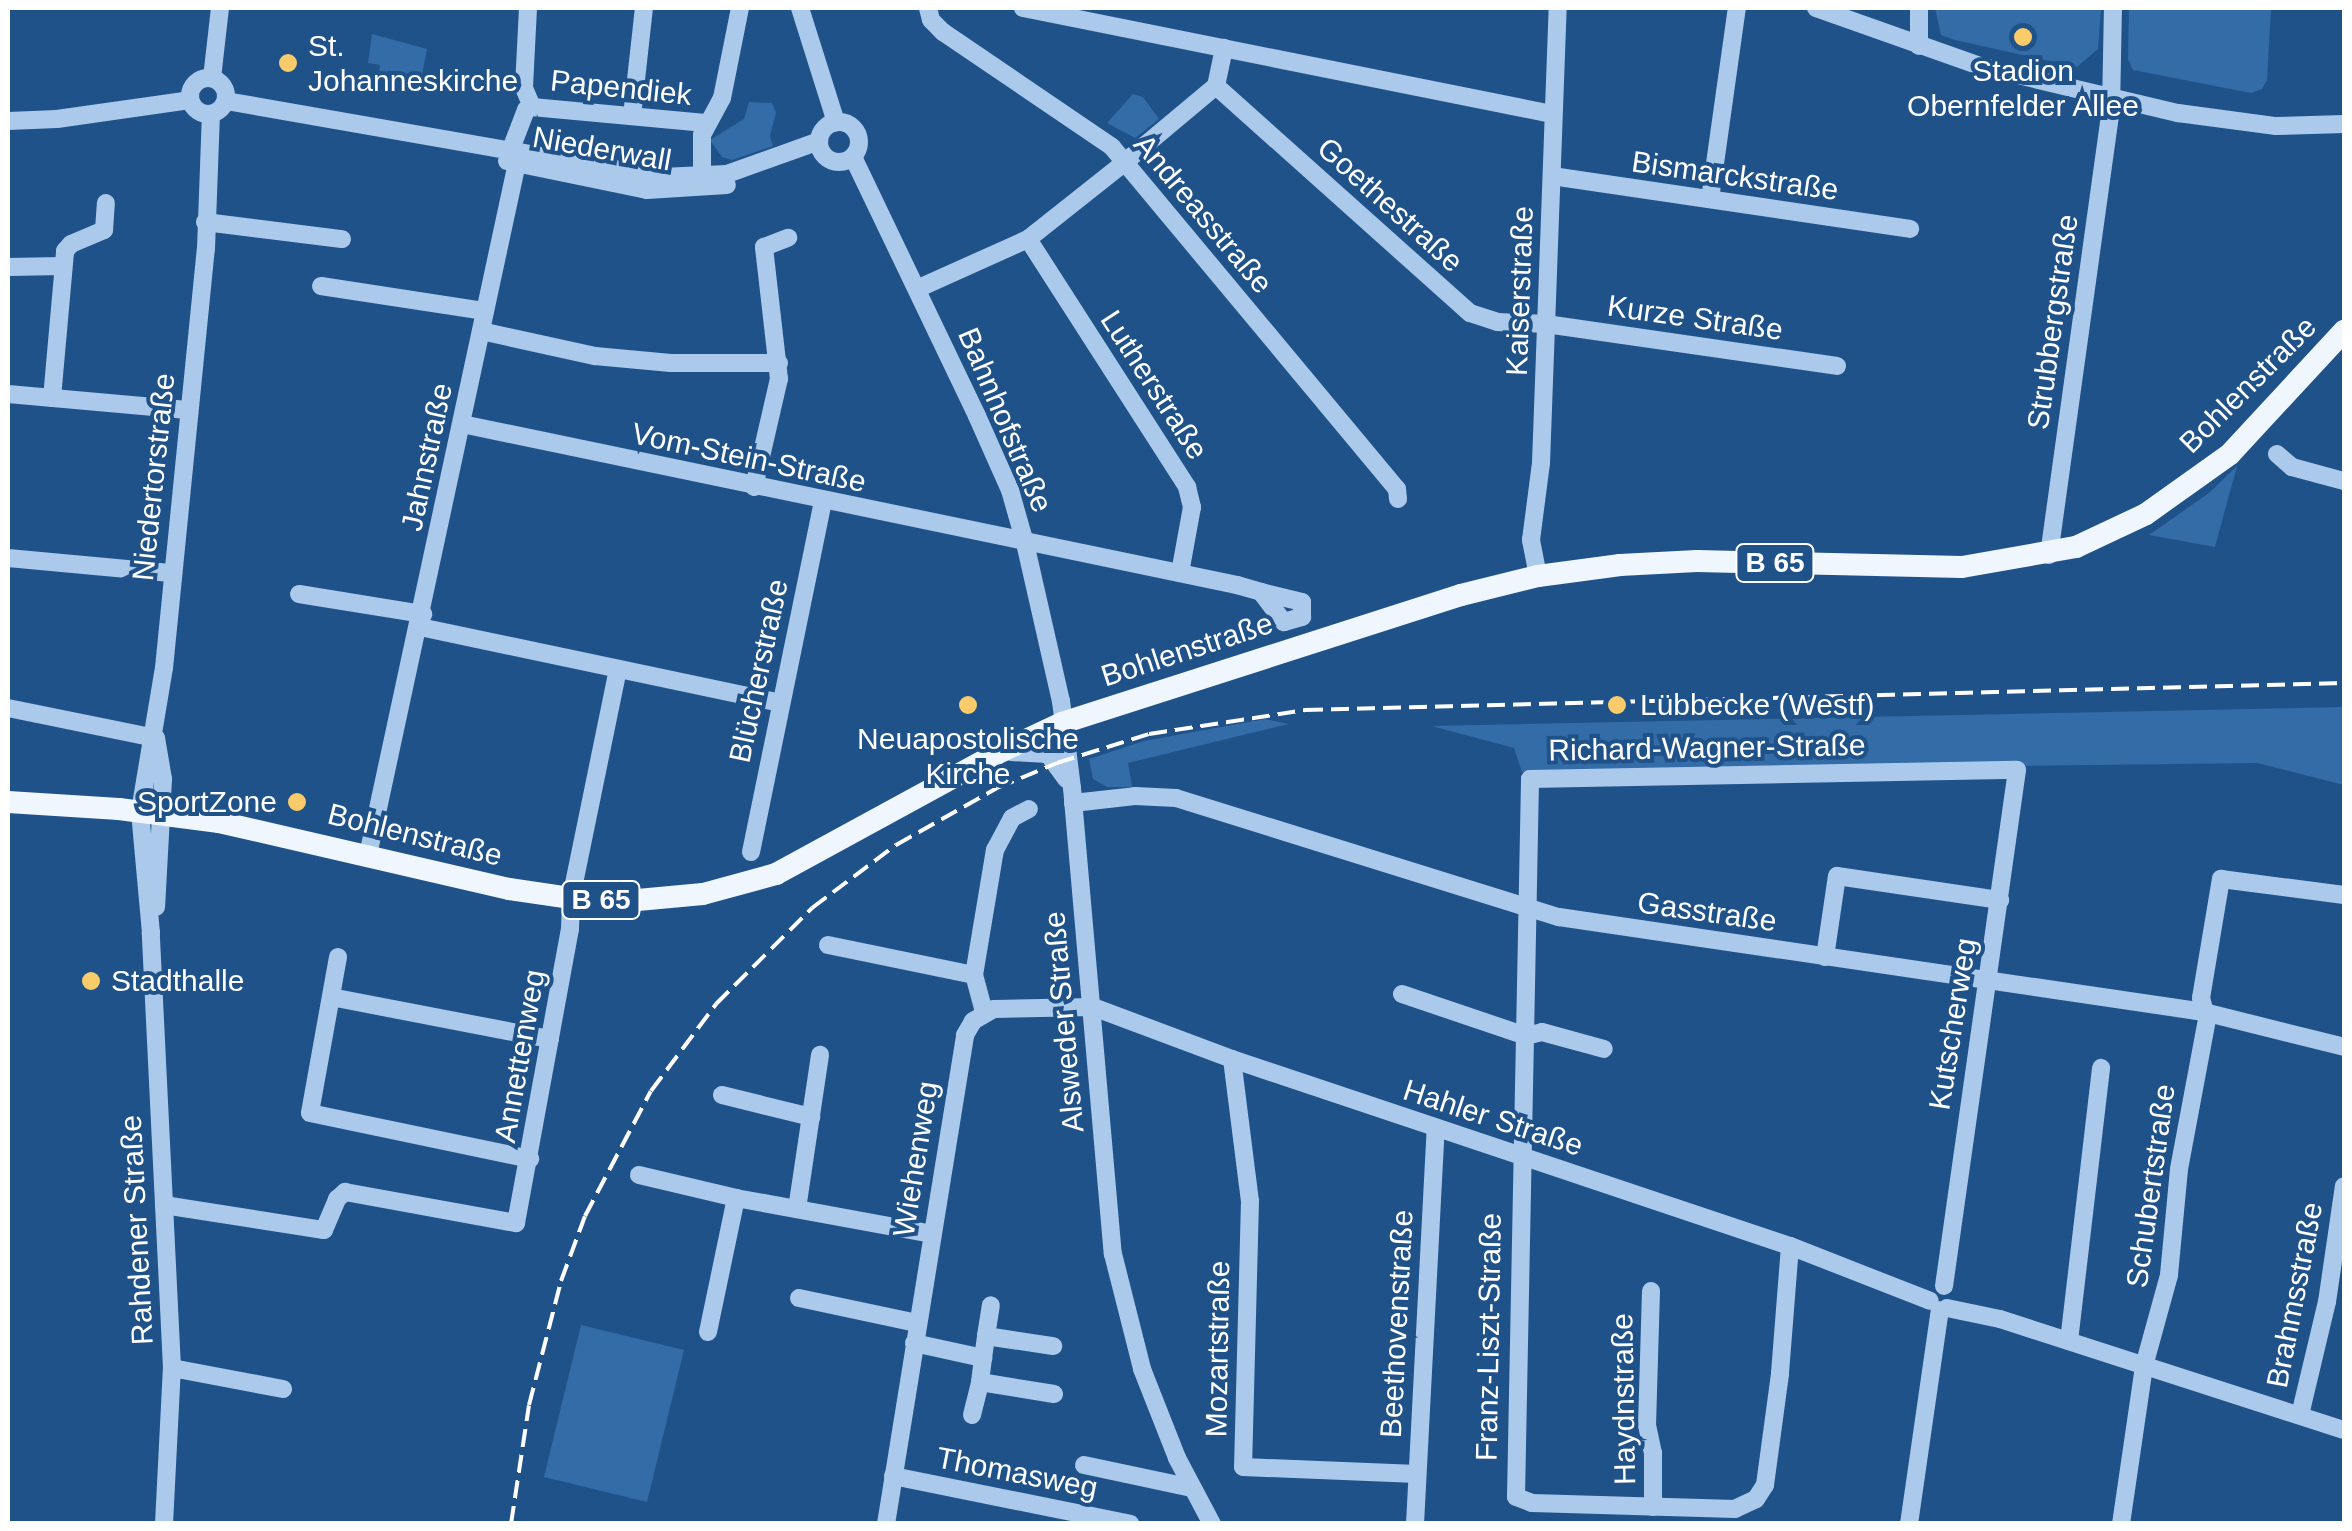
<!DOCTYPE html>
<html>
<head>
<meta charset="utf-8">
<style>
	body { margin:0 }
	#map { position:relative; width:2352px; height:1531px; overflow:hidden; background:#20528a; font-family:Arial,sans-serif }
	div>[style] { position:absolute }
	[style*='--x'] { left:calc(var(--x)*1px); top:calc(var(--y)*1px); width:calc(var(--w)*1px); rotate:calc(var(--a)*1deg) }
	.green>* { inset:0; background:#336ca7 }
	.minor>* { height:18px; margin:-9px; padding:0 9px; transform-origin:9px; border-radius:9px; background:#abcaeb }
	.minor>.ring { margin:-9px; padding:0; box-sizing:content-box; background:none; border:18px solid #abcaeb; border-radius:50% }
	.major>* { height:22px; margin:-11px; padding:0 11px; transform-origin:11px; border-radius:11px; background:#f0f6fe }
	.rail>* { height:4px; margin-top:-2px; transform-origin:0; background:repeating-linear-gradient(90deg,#fff 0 18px,transparent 0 26px) }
	.dots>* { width:28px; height:28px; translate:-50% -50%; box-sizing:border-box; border:5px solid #20528a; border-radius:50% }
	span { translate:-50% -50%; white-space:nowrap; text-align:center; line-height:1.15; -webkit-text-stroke:8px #20528a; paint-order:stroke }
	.shield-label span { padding:2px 8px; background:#20528a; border:2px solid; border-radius:8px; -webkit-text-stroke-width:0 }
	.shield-label { font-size:28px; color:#fff; font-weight:700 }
	.poi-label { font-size:30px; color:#fff }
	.left { translate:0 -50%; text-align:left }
	.right { translate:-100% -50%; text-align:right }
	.street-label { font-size:30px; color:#fff }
	.frame { position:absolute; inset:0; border:10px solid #fff; pointer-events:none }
</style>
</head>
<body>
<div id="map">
	<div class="green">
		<div style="clip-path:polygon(1935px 8px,2101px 8px,2098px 49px,2077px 67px,1955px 40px,1941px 35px)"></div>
		<div style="clip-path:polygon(2129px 8px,2271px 8px,2267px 80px,2262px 89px,2251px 93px,2133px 70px,2128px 59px)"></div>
		<div style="clip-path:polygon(372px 34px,427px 49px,418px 95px,377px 87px,380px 65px,368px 63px)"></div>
		<div style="clip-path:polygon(1133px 94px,1143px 97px,1159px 119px,1135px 138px,1107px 123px)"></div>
		<div style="clip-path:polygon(749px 102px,772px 103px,776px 113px,770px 136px,773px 146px,732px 160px,722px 157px,710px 140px,744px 119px)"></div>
		<div style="clip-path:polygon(2237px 466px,2215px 547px,2149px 535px,2209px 493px)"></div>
		<div style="clip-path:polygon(2344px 707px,2344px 785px,2257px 763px,1522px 772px,1514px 748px,1432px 726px)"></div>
		<div style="clip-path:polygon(1265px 719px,1289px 724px,1128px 763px,1132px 787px,1107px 787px,1093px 779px,1089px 759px,1144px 741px)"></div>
		<div style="clip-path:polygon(581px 1325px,684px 1350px,647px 1502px,544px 1477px)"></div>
	</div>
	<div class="minor">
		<div style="--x:528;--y:8;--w:80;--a:92.9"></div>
		<div style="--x:524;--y:88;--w:21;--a:67"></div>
		<div style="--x:800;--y:8;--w:120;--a:72.5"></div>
		<div style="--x:928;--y:8;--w:12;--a:76"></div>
		<div style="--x:931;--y:20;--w:17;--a:45"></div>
		<div style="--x:943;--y:32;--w:204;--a:34.2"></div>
		<div style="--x:1112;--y:147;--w:445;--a:50.2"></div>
		<div style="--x:1397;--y:489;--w:10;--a:84"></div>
		<div style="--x:1023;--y:8;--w:540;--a:11.33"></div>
		<div style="--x:1816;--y:8;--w:174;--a:19.5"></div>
		<div style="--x:1980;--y:66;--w:204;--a:13.4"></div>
		<div style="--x:2178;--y:113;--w:99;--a:7.6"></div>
		<div style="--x:2276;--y:126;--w:68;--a:-1.7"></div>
		<div style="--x:1919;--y:46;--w:38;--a:-90"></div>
		<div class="ring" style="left:190px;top:78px;width:18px;height:18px"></div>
		<div style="--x:212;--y:78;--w:70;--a:-83.5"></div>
		<div style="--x:1216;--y:86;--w:341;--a:41.8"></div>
		<div style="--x:1470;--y:313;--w:28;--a:18"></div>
		<div style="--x:1497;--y:322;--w:49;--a:2.3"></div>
		<div style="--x:1546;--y:324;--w:294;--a:8.2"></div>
		<div style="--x:226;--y:101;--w:443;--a:9.9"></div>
		<div style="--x:662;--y:177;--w:65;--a:-2.6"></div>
		<div style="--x:727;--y:174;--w:98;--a:-19.7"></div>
		<div style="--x:532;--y:107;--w:174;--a:5.3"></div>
		<div style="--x:632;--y:116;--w:109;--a:-83.7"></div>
		<div style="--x:8;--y:121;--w:49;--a:-2.3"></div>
		<div style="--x:57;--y:119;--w:134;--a:-8.1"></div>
		<div class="ring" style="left:819px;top:122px;width:22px;height:22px"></div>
		<div style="--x:511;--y:149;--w:42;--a:-69"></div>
		<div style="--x:526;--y:110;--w:7;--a:-27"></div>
		<div style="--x:853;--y:157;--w:287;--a:64.4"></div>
		<div style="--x:977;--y:416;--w:81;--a:66"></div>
		<div style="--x:1010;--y:490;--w:55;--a:74.2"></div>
		<div style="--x:1025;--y:543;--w:162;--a:77.2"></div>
		<div style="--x:1061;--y:701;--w:88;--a:82.8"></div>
		<div style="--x:1072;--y:788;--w:468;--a:85"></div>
		<div style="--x:1113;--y:1254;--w:119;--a:75.8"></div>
		<div style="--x:1142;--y:1369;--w:96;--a:68.5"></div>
		<div style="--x:1177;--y:1458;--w:75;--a:62.1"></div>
		<div style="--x:507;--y:161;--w:143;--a:11.7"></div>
		<div style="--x:647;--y:190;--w:80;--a:-3.6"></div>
		<div style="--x:1552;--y:176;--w:362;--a:8.4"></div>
		<div style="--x:702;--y:184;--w:49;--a:-90"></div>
		<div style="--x:702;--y:135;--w:42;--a:-61.6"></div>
		<div style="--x:722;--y:98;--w:92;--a:-78.7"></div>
		<div style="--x:1710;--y:199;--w:193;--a:-82"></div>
		<div style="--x:205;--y:222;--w:138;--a:7.1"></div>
		<div style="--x:1028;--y:239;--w:295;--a:57.3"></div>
		<div style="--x:1187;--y:487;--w:21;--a:76"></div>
		<div style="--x:1192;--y:507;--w:67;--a:100.3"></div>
		<div style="--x:8;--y:267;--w:54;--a:-1.1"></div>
		<div style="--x:321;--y:286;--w:166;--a:8.7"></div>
		<div style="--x:919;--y:288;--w:120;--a:-24.2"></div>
		<div style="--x:1028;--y:239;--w:124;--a:-38.4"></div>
		<div style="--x:1125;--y:162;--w:119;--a:-39.9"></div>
		<div style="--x:1216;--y:86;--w:39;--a:-78"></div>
		<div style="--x:481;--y:331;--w:117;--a:12.4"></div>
		<div style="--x:595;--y:356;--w:76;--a:5.3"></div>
		<div style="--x:671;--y:363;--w:108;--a:0"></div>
		<div style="--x:8;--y:394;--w:180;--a:5.1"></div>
		<div style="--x:52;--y:398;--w:148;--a:-84.9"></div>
		<div style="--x:65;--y:251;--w:9;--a:-49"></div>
		<div style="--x:71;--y:244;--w:36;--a:-23"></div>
		<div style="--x:104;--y:230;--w:27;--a:-86"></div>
		<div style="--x:462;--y:424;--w:792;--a:11.74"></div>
		<div style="--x:1237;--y:585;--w:25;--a:16"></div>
		<div style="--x:1261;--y:592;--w:38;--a:53"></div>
		<div style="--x:1284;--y:622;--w:19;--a:-16"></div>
		<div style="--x:1302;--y:617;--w:15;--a:-90"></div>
		<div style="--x:1302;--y:602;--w:42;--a:-166.3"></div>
		<div style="--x:2277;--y:454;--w:20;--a:41"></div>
		<div style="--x:2292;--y:467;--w:54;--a:15.1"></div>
		<div style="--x:754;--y:487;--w:111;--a:-77"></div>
		<div style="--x:779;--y:379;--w:133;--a:-96.5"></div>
		<div style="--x:764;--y:247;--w:26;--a:-21"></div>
		<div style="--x:2049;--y:555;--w:450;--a:-82.1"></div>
		<div style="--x:2111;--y:109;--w:101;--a:-88.9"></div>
		<div style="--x:8;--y:558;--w:163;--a:5.3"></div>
		<div style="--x:1538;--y:576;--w:37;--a:-101"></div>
		<div style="--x:1531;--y:540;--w:78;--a:-82.6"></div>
		<div style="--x:1541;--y:463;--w:455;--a:-87.9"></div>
		<div style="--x:299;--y:594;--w:126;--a:9.2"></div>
		<div style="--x:420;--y:627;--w:368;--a:11.9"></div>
		<div style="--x:8;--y:708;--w:151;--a:11.5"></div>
		<div style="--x:156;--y:738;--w:42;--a:80.3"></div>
		<div style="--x:163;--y:779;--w:128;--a:93.1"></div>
		<div style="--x:1011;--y:752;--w:37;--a:3"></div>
		<div style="--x:1048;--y:754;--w:31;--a:54"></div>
		<div style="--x:1073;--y:803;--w:62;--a:-6.4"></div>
		<div style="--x:1135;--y:796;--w:41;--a:2.8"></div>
		<div style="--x:1176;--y:798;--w:401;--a:17.3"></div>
		<div style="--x:1559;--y:917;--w:652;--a:8.38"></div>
		<div style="--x:2204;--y:1012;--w:144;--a:14"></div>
		<div style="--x:751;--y:852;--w:357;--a:-78.4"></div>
		<div style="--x:368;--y:855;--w:708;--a:-77.85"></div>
		<div style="--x:828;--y:945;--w:149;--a:11.6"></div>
		<div style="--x:338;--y:957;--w:158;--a:100.2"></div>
		<div style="--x:310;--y:1113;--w:225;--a:11.8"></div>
		<div style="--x:1825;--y:957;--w:82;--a:-81.6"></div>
		<div style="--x:1837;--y:876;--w:165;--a:8.4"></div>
		<div style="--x:1402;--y:994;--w:131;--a:18.7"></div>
		<div style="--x:1526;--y:1036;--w:16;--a:-14"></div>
		<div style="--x:1542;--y:1032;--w:64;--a:15.3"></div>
		<div style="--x:331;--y:997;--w:223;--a:10.9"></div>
		<div style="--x:984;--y:1012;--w:38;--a:-105"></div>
		<div style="--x:974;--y:975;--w:127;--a:-80.5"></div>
		<div style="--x:995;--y:850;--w:36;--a:-62"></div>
		<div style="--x:1012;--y:818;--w:19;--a:-28"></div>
		<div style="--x:1232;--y:1059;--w:143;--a:82.8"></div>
		<div style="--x:1250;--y:1201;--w:266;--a:91.5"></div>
		<div style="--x:1243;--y:1467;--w:174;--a:2.3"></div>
		<div style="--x:722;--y:1095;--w:92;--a:13.9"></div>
		<div style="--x:639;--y:1175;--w:100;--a:13.3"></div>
		<div style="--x:736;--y:1198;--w:199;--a:10.4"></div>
		<div style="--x:164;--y:1205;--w:162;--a:8.9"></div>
		<div style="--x:324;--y:1230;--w:34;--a:-67"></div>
		<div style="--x:337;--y:1199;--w:11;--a:-41"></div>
		<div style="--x:345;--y:1192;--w:174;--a:10.3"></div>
		<div style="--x:516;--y:1223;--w:299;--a:-79.6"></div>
		<div style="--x:570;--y:929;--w:31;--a:-88"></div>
		<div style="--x:571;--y:898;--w:234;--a:-78.4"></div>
		<div style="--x:797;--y:1209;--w:156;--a:-81.5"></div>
		<div style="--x:1790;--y:1246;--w:128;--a:94.5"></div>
		<div style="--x:1780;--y:1374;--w:112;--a:97.7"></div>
		<div style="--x:1765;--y:1485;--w:17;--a:123"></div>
		<div style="--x:1756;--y:1499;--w:23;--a:155"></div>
		<div style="--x:1735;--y:1509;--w:203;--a:-178.3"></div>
		<div style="--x:1532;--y:1503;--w:17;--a:-159"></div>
		<div style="--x:1516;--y:1497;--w:718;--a:-88.88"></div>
		<div style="--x:1530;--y:779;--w:487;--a:-1.1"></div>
		<div style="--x:2017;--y:770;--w:521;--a:98.05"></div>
		<div style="--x:1651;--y:1291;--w:134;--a:91.7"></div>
		<div style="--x:1647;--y:1425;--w:29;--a:78"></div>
		<div style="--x:1653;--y:1453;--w:54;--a:90"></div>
		<div style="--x:799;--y:1298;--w:121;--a:12"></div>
		<div style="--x:1947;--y:1308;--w:54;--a:11.7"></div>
		<div style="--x:2000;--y:1319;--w:361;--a:17.9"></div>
		<div style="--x:708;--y:1332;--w:137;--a:-78.2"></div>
		<div style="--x:986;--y:1336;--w:31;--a:-81"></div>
		<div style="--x:2069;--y:1341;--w:275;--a:-83.3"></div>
		<div style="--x:914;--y:1343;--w:71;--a:12.3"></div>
		<div style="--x:983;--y:1358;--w:24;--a:97"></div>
		<div style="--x:980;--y:1382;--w:75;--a:9.2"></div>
		<div style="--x:983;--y:1358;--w:22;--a:-82"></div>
		<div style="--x:986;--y:1336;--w:68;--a:8.5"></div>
		<div style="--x:172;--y:1368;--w:113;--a:10.7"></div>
		<div style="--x:972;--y:1415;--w:34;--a:-76"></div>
		<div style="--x:2300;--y:1415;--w:116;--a:-76.6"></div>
		<div style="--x:2327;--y:1302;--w:117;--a:-81.7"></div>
		<div style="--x:1084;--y:1465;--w:110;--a:12"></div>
		<div style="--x:893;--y:1476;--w:242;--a:11.4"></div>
		<div style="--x:164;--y:1524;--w:156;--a:-87.1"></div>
		<div style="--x:172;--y:1368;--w:436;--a:-92.8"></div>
		<div style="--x:151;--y:933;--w:122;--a:-95.2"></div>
		<div style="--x:140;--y:811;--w:145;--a:-80.5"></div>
		<div style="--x:164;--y:668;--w:421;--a:-84.3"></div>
		<div style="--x:206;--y:249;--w:135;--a:-87.9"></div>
		<div style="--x:886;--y:1524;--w:495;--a:-80.8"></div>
		<div style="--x:965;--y:1035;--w:16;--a:-60"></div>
		<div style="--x:973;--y:1021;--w:24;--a:-30"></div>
		<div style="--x:994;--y:1009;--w:99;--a:-1.2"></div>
		<div style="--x:1093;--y:1007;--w:148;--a:20.5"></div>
		<div style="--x:1232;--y:1059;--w:589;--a:18.53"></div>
		<div style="--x:1790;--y:1246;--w:150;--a:21.4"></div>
		<div style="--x:1415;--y:1524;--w:397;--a:-87"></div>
		<div style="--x:1909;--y:1524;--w:216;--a:-81.8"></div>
		<div style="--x:2121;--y:1524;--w:160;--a:-81.7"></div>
		<div style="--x:2144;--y:1366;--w:94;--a:-74.6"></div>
		<div style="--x:2169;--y:1275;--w:106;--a:-84.6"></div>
		<div style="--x:2179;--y:1169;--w:152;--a:-79.4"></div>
		<div style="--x:2207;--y:1020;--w:23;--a:-105"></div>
		<div style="--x:2201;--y:998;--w:121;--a:-80.5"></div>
		<div style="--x:2221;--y:879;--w:124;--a:7.4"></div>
	</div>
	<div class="major">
		<div style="--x:8;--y:802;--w:111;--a:3.6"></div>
		<div style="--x:119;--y:809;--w:101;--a:7.4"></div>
		<div style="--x:219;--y:822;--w:298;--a:13"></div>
		<div style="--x:509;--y:889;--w:63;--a:8.3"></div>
		<div style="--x:571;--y:898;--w:56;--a:3.1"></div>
		<div style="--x:627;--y:901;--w:76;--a:-5.3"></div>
		<div style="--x:703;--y:894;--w:76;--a:-15.3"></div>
		<div style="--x:776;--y:874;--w:251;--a:-28.6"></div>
		<div style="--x:996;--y:754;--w:73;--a:-25.2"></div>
		<div style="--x:1062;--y:723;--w:419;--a:-17.8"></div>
		<div style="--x:1461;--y:595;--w:79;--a:-13.9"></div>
		<div style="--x:1538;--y:576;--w:83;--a:-7.6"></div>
		<div style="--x:1620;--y:565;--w:77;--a:-3"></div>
		<div style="--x:1697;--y:561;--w:265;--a:1.3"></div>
		<div style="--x:1962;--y:567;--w:116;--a:-10"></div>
		<div style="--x:2076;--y:547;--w:77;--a:-25.2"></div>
		<div style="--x:2146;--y:514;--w:103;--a:-35.5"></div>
		<div style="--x:2230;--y:454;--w:168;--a:-47.2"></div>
	</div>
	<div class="rail">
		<div style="--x:511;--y:1524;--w:120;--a:-81.4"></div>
		<div style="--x:529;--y:1405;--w:128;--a:-75.5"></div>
		<div style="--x:561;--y:1281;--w:69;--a:-69.7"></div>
		<div style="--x:585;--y:1216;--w:141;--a:-62.2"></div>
		<div style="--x:651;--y:1091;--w:109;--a:-53.2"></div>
		<div style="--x:716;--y:1004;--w:136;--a:-45"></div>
		<div style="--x:812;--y:908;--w:105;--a:-36.9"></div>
		<div style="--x:896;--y:845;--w:116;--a:-29.4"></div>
		<div style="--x:997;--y:788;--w:65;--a:-22.6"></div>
		<div style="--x:1057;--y:763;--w:96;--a:-17.5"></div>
		<div style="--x:1149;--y:734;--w:158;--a:-8.7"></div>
		<div style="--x:1305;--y:710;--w:1039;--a:-1.49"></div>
	</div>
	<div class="dots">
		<div style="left:2023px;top:37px;background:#f9cb6b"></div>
		<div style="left:288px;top:63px;background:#f9cb6b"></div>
		<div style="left:968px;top:705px;background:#f9cb6b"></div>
		<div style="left:1617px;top:705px;background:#f9cb6b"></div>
		<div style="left:297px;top:802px;background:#f9cb6b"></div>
		<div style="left:91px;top:981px;background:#f9cb6b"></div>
	</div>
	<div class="shield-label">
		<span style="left:1775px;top:563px">B 65</span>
		<span style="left:601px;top:900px">B 65</span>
	</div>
	<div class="poi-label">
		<span class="left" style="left:308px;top:63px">St.<br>Johanneskirche</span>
		<span style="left:2023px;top:88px">Stadion<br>Obernfelder Allee</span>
		<span class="left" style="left:1640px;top:705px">Lübbecke (Westf)</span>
		<span style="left:968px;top:756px">Neuapostolische<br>Kirche</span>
		<span class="right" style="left:277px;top:802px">SportZone</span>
		<span class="left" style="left:111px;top:981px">Stadthalle</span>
	</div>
	<div class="street-label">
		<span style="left:621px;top:88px;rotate:6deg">Papendiek</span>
		<span style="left:602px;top:149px;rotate:10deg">Niederwall</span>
		<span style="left:1735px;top:176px;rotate:8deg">Bismarckstraße</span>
		<span style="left:1390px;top:205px;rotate:42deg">Goethestraße</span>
		<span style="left:1203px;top:214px;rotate:50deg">Andreasstraße</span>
		<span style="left:1520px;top:291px;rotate:-88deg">Kaiserstraße</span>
		<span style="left:1695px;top:318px;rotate:8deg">Kurze Straße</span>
		<span style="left:2053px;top:322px;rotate:-82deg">Strubbergstraße</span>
		<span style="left:1154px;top:385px;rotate:57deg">Lutherstraße</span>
		<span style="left:2248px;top:385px;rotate:-45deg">Bohlenstraße</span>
		<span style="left:1005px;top:420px;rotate:67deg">Bahnhofstraße</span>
		<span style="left:427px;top:457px;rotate:-78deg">Jahnstraße</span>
		<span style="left:749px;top:458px;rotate:12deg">Vom-Stein-Straße</span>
		<span style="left:154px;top:477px;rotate:-84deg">Niedertorstraße</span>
		<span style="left:1187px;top:650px;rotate:-18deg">Bohlenstraße</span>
		<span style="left:759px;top:671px;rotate:-78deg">Blücherstraße</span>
		<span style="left:1707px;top:748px;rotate:-1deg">Richard-Wagner-Straße</span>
		<span style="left:415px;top:835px;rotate:14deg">Bohlenstraße</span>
		<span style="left:1707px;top:912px;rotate:8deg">Gasstraße</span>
		<span style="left:1064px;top:1022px;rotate:-95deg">Alsweder Straße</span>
		<span style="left:1953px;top:1024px;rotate:-81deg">Kutscherweg</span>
		<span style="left:520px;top:1056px;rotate:-80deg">Annettenweg</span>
		<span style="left:1493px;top:1118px;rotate:18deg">Hahler Straße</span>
		<span style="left:916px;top:1159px;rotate:-81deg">Wiehenweg</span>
		<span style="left:2151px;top:1186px;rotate:-82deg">Schubertstraße</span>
		<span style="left:137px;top:1230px;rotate:-93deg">Rahdener Straße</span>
		<span style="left:2295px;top:1295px;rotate:-79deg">Brahmsstraße</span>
		<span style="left:1397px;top:1324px;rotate:-87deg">Beethovenstraße</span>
		<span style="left:1489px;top:1337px;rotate:-89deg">Franz-Liszt-Straße</span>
		<span style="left:1218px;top:1349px;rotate:-89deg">Mozartstraße</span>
		<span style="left:1624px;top:1399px;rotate:-91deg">Haydnstraße</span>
		<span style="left:1017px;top:1473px;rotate:11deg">Thomasweg</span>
	</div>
	<div class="frame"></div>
</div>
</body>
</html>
